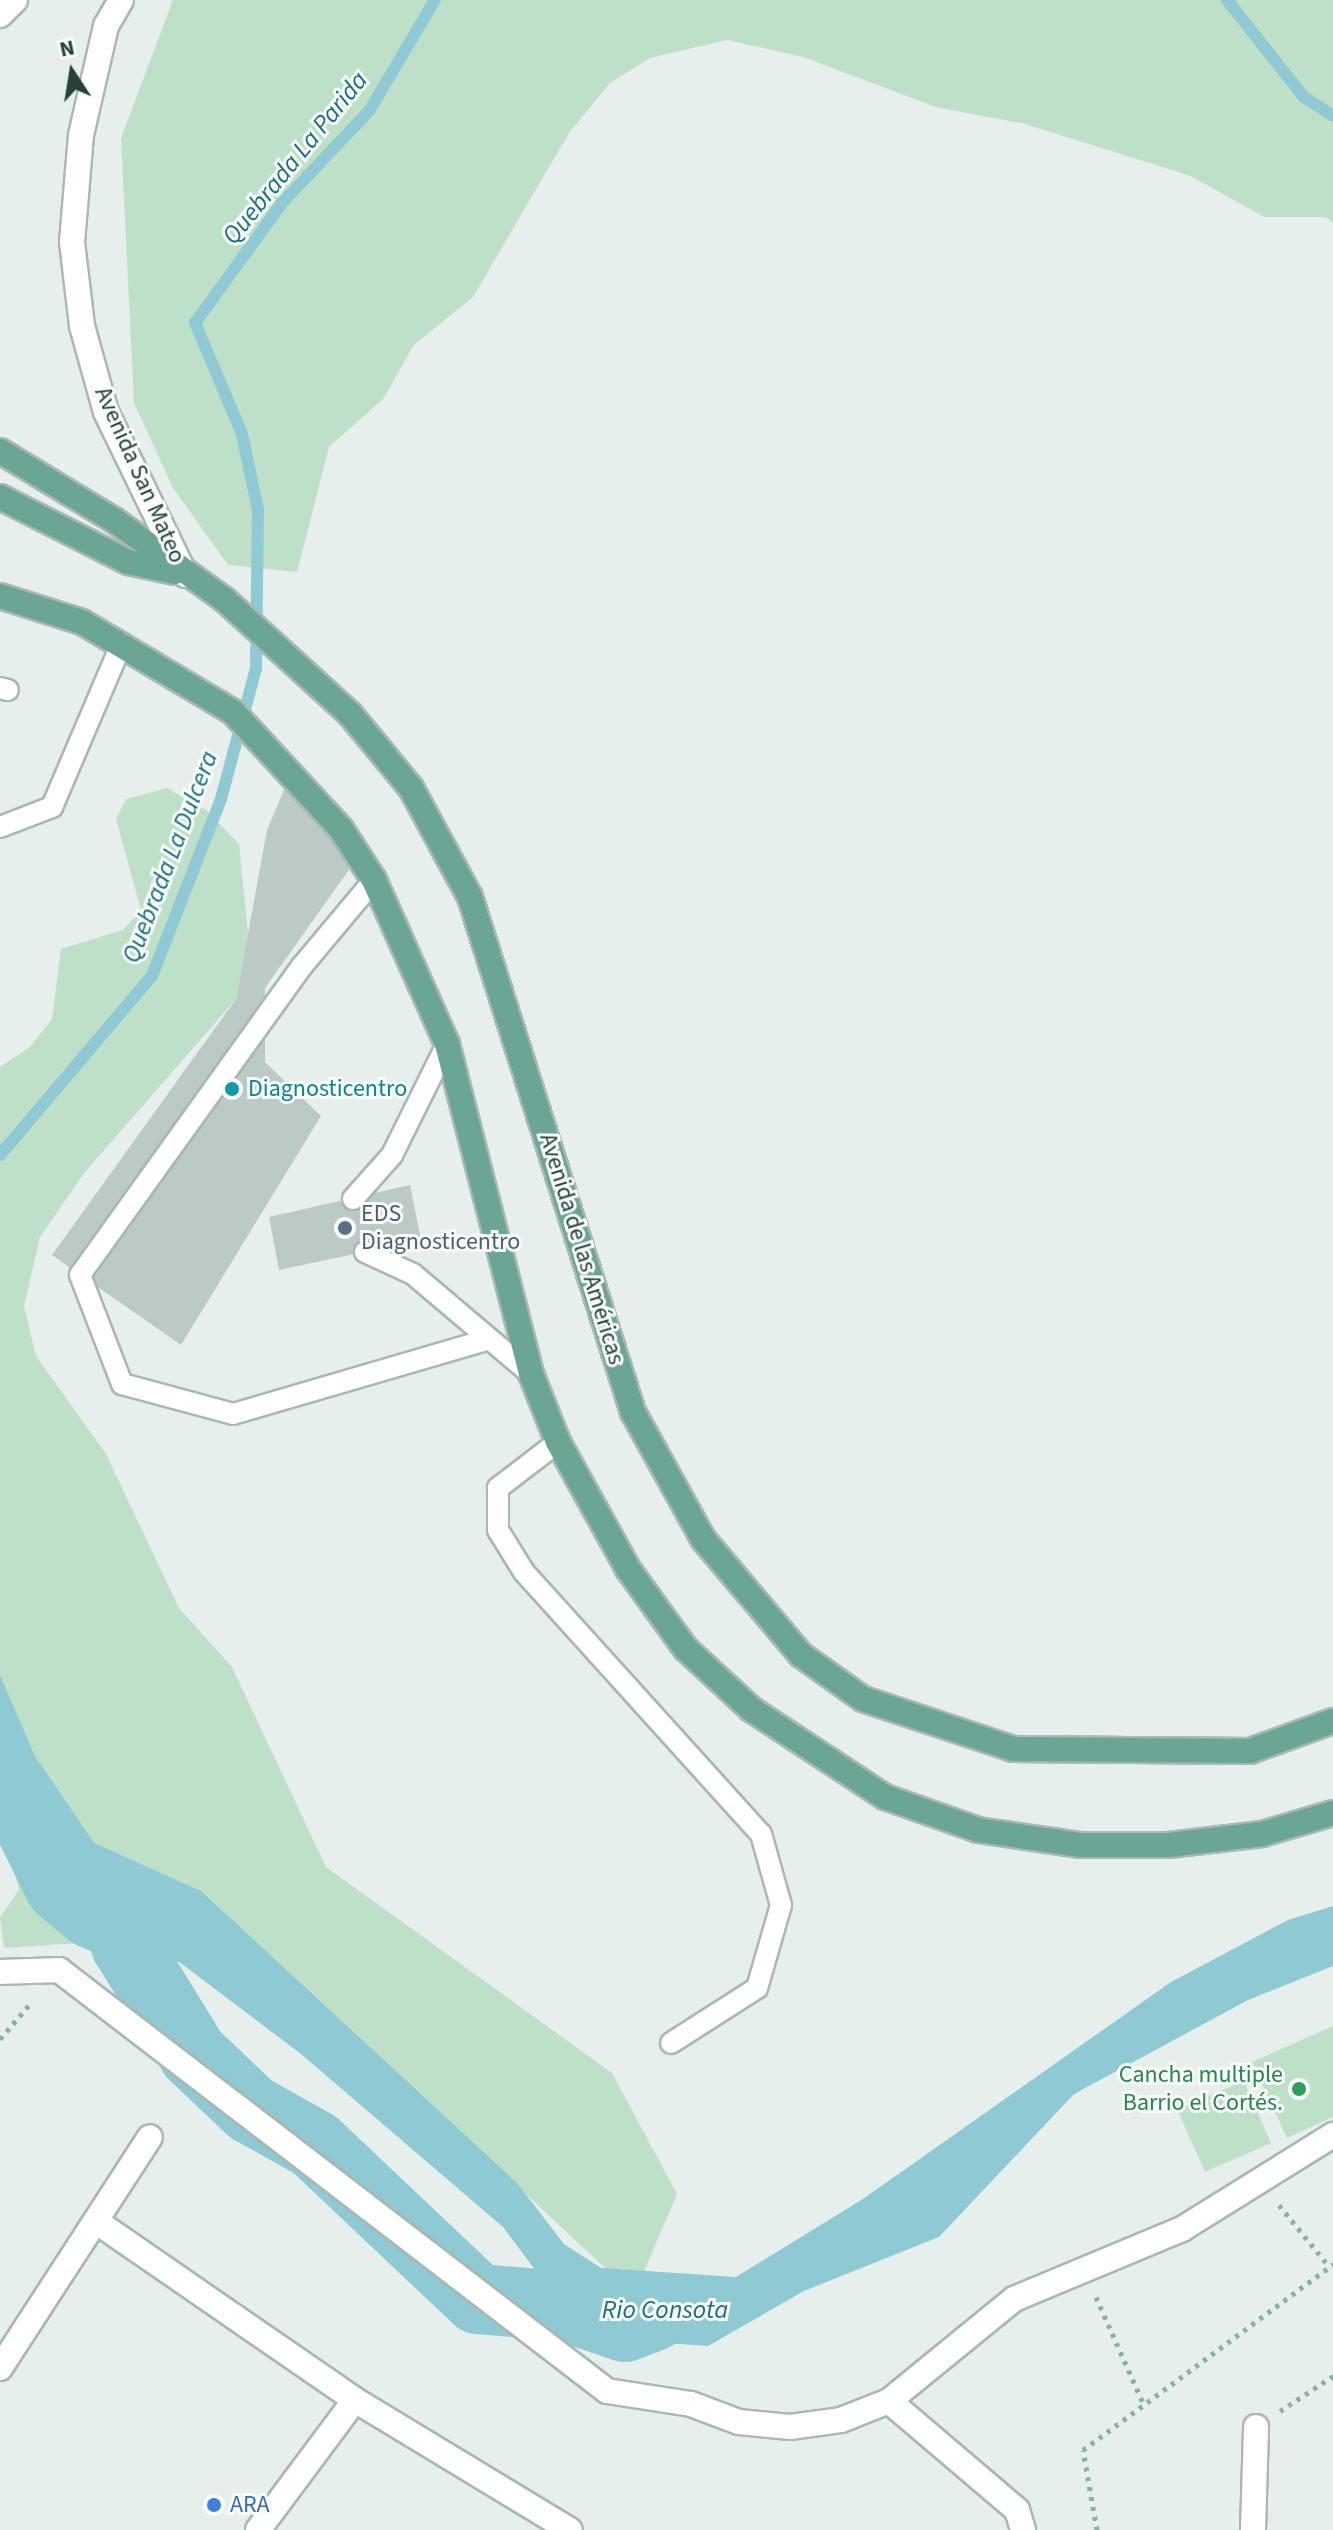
<!DOCTYPE html>
<html>
<head>
<meta charset="utf-8">
<style>
	body { margin:0 }
	#map { position:relative; width:1333px; height:2530px; overflow:hidden; background:#e6efeb; font-family:"Source Sans 3",sans-serif }
	div>[style] { position:absolute }
	[style*='--x'] { left:calc(var(--x)*1px); top:calc(var(--y)*1px); width:calc(var(--w)*1px); rotate:calc(var(--a)*1deg) }
	.green>* { inset:0; background:#bfe0c8 }
	.water>* { inset:0; background:#8ec9d4 }
	.stream>* { height:12px; margin:-6px; padding:0 6px; transform-origin:6px; border-radius:6px; background:#8ec9d4 }
	.river>* { height:70px; margin:-35px; padding:0 35px; transform-origin:35px; border-radius:35px; background:#8ec9d4 }
	.building>* { inset:0; background:#bbcac4 }
	.path>* { height:5px; margin-top:-2.5px; transform-origin:0; background:repeating-linear-gradient(90deg,#86b3a5 0 4px,transparent 0 10px) }
	.roads { filter:drop-shadow(2px 0 #a8b8b2) drop-shadow(-2px 0 #a8b8b2) drop-shadow(0 2px #a8b8b2) drop-shadow(0 -2px #a8b8b2) }
	.service>* { height:20px; margin:-10px; padding:0 10px; transform-origin:10px; border-radius:10px; background:#fff }
	.minor>* { height:24px; margin:-12px; padding:0 12px; transform-origin:12px; border-radius:12px; background:#fff }
	.secondary>* { height:24px; margin:-12px; padding:0 12px; transform-origin:12px; border-radius:12px; background:#fff }
	.primary>* { height:24px; margin:-12px; padding:0 12px; transform-origin:12px; border-radius:12px; background:#6aa596 }
	.dots>* { width:22px; height:22px; translate:-50% -50%; box-sizing:border-box; border:4px solid #f7fbf9; border-radius:50% }
	span { translate:-50% -50%; white-space:nowrap; text-align:center; line-height:1.15; -webkit-text-stroke:6px #f7fbf9; paint-order:stroke }
	.street-label { font-size:24px; color:#24423a }
	.culture-label { font-size:24px; color:#0d838f }
	.left { translate:0 -50%; text-align:left }
	.service-label { font-size:24px; color:#4e5e75 }
	.leisure-label { font-size:24px; color:#27864d }
	.right { translate:-100% -50%; text-align:right }
	.shop-label { font-size:24px; color:#366cbe }
	.water-label { font-size:26px; color:#1c6f80; font-style:italic }
	.north { position:absolute; left:32px; top:32px; width:80px; height:80px; -webkit-text-stroke:6px #f7fbf9; paint-order:stroke; rotate:348deg; font-size:22px; font-weight:700; line-height:32px; text-align:center; color:#24423a }
	.north::after { content:''; display:block; margin:auto; width:28px; height:36px; background:#24423a; clip-path:polygon(50% 0,100% 100%,50% 72%,0 100%) }
</style>
</head>
<body>
<div id="map">
	<div class="green">
		<div style="clip-path:polygon(173px 0,1333px 0,1333px 223px,1326px 217px,1264px 217px,1191px 176px,1025px 124px,936px 107px,803px 57px,727px 40px,650px 58px,610px 83px,569px 133px,473px 297px,414px 345px,383px 399px,329px 447px,297px 572px,228px 565px,173px 488px,134px 403px,121px 138px)"></div>
		<div style="clip-path:polygon(167px 788px,206px 810px,239px 844px,248px 933px,236px 999px,85px 1172px,40px 1237px,24px 1306px,36px 1356px,106px 1454px,179px 1608px,232px 1667px,326px 1867px,612px 2073px,677px 2194px,634px 2295px,201px 1891px,94px 1844px,35px 1756px,0 1675px,0 1067px,30px 1047px,52px 1019px,61px 949px,123px 930px,141px 910px,116px 819px,126px 799px)"></div>
		<div style="clip-path:polygon(0 1766px,59px 1876px,91px 1913px,136px 1933px,133px 1953px,117px 1965px,78px 1943px,4px 1948px,0 1917px,19px 1890px,0 1805px)"></div>
		<div style="clip-path:polygon(1333px 2026px,1333px 2117px,1287px 2138px,1252px 2062px)"></div>
		<div style="clip-path:polygon(1244px 2081px,1271px 2143px,1205px 2172px,1177px 2109px)"></div>
	</div>
	<div class="water">
		<div style="clip-path:polygon(0 1675px,35px 1756px,94px 1843px,201px 1891px,517px 2183px,564px 2244px,601px 2268px,736px 2277px,863px 2199px,1171px 1982px,1288px 1920px,1333px 1906px,1333px 1966px,1248px 2000px,1074px 2094px,939px 2237px,804px 2291px,708px 2346px,611px 2339px,563px 2307px,503px 2227px,301px 2054px,182px 1964px,91px 1913px,59px 1876px,0 1766px)"></div>
	</div>
	<div class="stream">
		<div style="--x:1227;--y:0;--w:124;--a:51.6"></div>
		<div style="--x:1304;--y:97;--w:35;--a:33"></div>
		<div style="--x:0;--y:1155;--w:235;--a:-49.7"></div>
		<div style="--x:152;--y:976;--w:190;--a:-68.7"></div>
		<div style="--x:221;--y:799;--w:136;--a:-75"></div>
		<div style="--x:256;--y:668;--w:158;--a:-89.3"></div>
		<div style="--x:258;--y:510;--w:78;--a:-101.9"></div>
		<div style="--x:242;--y:434;--w:121;--a:-112.9"></div>
		<div style="--x:195;--y:323;--w:148;--a:-54.1"></div>
		<div style="--x:282;--y:203;--w:127;--a:-46.6"></div>
		<div style="--x:369;--y:111;--w:129;--a:-59.3"></div>
	</div>
	<div class="river">
		<div style="--x:0;--y:1766;--w:135;--a:63.6"></div>
		<div style="--x:60;--y:1887;--w:40;--a:40"></div>
		<div style="--x:91;--y:1913;--w:49;--a:24"></div>
		<div style="--x:136;--y:1933;--w:16;--a:130"></div>
		<div style="--x:126;--y:1945;--w:128;--a:58.4"></div>
		<div style="--x:193;--y:2054;--w:80;--a:43.5"></div>
		<div style="--x:251;--y:2109;--w:73;--a:29.4"></div>
		<div style="--x:315;--y:2145;--w:224;--a:43.4"></div>
		<div style="--x:478;--y:2299;--w:85;--a:4.7"></div>
		<div style="--x:563;--y:2306;--w:65;--a:18.7"></div>
		<div style="--x:625;--y:2327;--w:31;--a:-21"></div>
	</div>
	<div class="building">
		<div style="clip-path:polygon(287px 783px,358px 857px,265px 988px,265px 1062px,321px 1116px,181px 1345px,52px 1255px,236px 999px,267px 830px)"></div>
		<div style="clip-path:polygon(410px 1185px,421px 1240px,279px 1270px,269px 1217px)"></div>
	</div>
	<div class="path">
		<div style="--x:0;--y:2039;--w:46;--a:-49.4"></div>
		<div style="--x:1279;--y:2205;--w:79;--a:50.7"></div>
		<div style="--x:1096;--y:2297;--w:116;--a:66.1"></div>
		<div style="--x:1280;--y:2411;--w:64;--a:-33.4"></div>
		<div style="--x:1097;--y:2530;--w:81;--a:-99.9"></div>
		<div style="--x:1083;--y:2450;--w:312;--a:-36.6"></div>
	</div>
	<div class="roads">
		<div class="service">
			<div style="--x:0;--y:688;--w:8;--a:14"></div>
			<div style="--x:0;--y:827;--w:56;--a:-21"></div>
			<div style="--x:52;--y:807;--w:178;--a:-66.9"></div>
			<div style="--x:374;--y:880;--w:112;--a:129.9"></div>
			<div style="--x:302;--y:966;--w:380;--a:125.7"></div>
			<div style="--x:80;--y:1275;--w:117;--a:68.9"></div>
			<div style="--x:122;--y:1384;--w:115;--a:15.1"></div>
			<div style="--x:233;--y:1414;--w:267;--a:-16.3"></div>
			<div style="--x:353;--y:1199;--w:59;--a:-48.4"></div>
			<div style="--x:392;--y:1155;--w:124;--a:-63.6"></div>
			<div style="--x:365;--y:1252;--w:53;--a:24.6"></div>
			<div style="--x:413;--y:1274;--w:155;--a:40.3"></div>
			<div style="--x:558;--y:1442;--w:76;--a:142.5"></div>
			<div style="--x:498;--y:1488;--w:42;--a:90"></div>
			<div style="--x:498;--y:1530;--w:49;--a:58.2"></div>
			<div style="--x:524;--y:1572;--w:353;--a:47.9"></div>
			<div style="--x:761;--y:1834;--w:74;--a:74.3"></div>
			<div style="--x:781;--y:1905;--w:86;--a:106.1"></div>
			<div style="--x:757;--y:1988;--w:102;--a:147.4"></div>
		</div>
		<div class="minor">
			<div style="--x:0;--y:1972;--w:59;--a:-1.9"></div>
			<div style="--x:59;--y:1970;--w:691;--a:37.53"></div>
			<div style="--x:607;--y:2391;--w:85;--a:8.8"></div>
			<div style="--x:691;--y:2404;--w:51;--a:20.6"></div>
			<div style="--x:739;--y:2422;--w:51;--a:5.6"></div>
			<div style="--x:790;--y:2427;--w:51;--a:-7.8"></div>
			<div style="--x:841;--y:2420;--w:52;--a:-21.6"></div>
			<div style="--x:889;--y:2401;--w:161;--a:-39.2"></div>
			<div style="--x:1014;--y:2299;--w:182;--a:-22.6"></div>
			<div style="--x:1182;--y:2229;--w:178;--a:-31.9"></div>
			<div style="--x:97;--y:2222;--w:313;--a:34.6"></div>
			<div style="--x:355;--y:2400;--w:251;--a:31.2"></div>
			<div style="--x:0;--y:2368;--w:275;--a:-57"></div>
			<div style="--x:889;--y:2401;--w:168;--a:40.4"></div>
			<div style="--x:1017;--y:2510;--w:21;--a:73"></div>
			<div style="--x:258;--y:2530;--w:162;--a:-53.3"></div>
			<div style="--x:1253;--y:2530;--w:103;--a:-88.3"></div>
		</div>
		<div class="secondary">
			<div style="--x:121;--y:0;--w:30;--a:120"></div>
			<div style="--x:106;--y:26;--w:112;--a:102.9"></div>
			<div style="--x:81;--y:135;--w:107;--a:94.8"></div>
			<div style="--x:72;--y:242;--w:85;--a:83.2"></div>
			<div style="--x:82;--y:326;--w:89;--a:74.4"></div>
			<div style="--x:106;--y:412;--w:181;--a:64.1"></div>
			<div style="--x:0;--y:15;--w:21;--a:-45"></div>
		</div>
		<div class="primary">
			<div style="--x:0;--y:451;--w:133;--a:31.2"></div>
			<div style="--x:114;--y:520;--w:137;--a:35.8"></div>
			<div style="--x:225;--y:600;--w:169;--a:42.4"></div>
			<div style="--x:350;--y:714;--w:96;--a:50.5"></div>
			<div style="--x:411;--y:788;--w:124;--a:61.6"></div>
			<div style="--x:470;--y:897;--w:540;--a:72.44"></div>
			<div style="--x:633;--y:1412;--w:145;--a:61.1"></div>
			<div style="--x:703;--y:1539;--w:152;--a:49.8"></div>
			<div style="--x:801;--y:1655;--w:76;--a:35.4"></div>
			<div style="--x:863;--y:1699;--w:158;--a:18.4"></div>
			<div style="--x:1013;--y:1749;--w:237;--a:0.5"></div>
			<div style="--x:1250;--y:1751;--w:88;--a:-19.9"></div>
			<div style="--x:0;--y:497;--w:144;--a:26.9"></div>
			<div style="--x:128;--y:562;--w:48;--a:12"></div>
			<div style="--x:0;--y:596;--w:86;--a:17.6"></div>
			<div style="--x:82;--y:622;--w:176;--a:30.8"></div>
			<div style="--x:233;--y:712;--w:159;--a:47.3"></div>
			<div style="--x:341;--y:829;--w:61;--a:57.1"></div>
			<div style="--x:374;--y:880;--w:180;--a:66"></div>
			<div style="--x:447;--y:1044;--w:341;--a:75.7"></div>
			<div style="--x:531;--y:1374;--w:73;--a:68.3"></div>
			<div style="--x:558;--y:1442;--w:145;--a:61.1"></div>
			<div style="--x:628;--y:1569;--w:99;--a:54.1"></div>
			<div style="--x:686;--y:1649;--w:88;--a:42.7"></div>
			<div style="--x:751;--y:1709;--w:160;--a:33.3"></div>
			<div style="--x:885;--y:1797;--w:99;--a:19.5"></div>
			<div style="--x:978;--y:1830;--w:104;--a:8.3"></div>
			<div style="--x:1081;--y:1845;--w:88;--a:0"></div>
			<div style="--x:1169;--y:1845;--w:94;--a:-6.7"></div>
			<div style="--x:1262;--y:1834;--w:74;--a:-16.5"></div>
		</div>
	</div>
	<div class="dots">
		<div style="left:232px;top:1089px;background:#0f9aa8"></div>
		<div style="left:345px;top:1228px;background:#5c6f8a"></div>
		<div style="left:1299px;top:2089px;background:#2e9e5b"></div>
		<div style="left:214px;top:2505px;background:#3f7fe0"></div>
	</div>
	<div class="street-label">
		<span style="left:140px;top:475px;rotate:66deg">Avenida San Mateo</span>
		<span style="left:582px;top:1249px;rotate:73deg">Avenida de las Américas</span>
	</div>
	<div class="culture-label">
		<span class="left" style="left:248px;top:1089px">Diagnosticentro</span>
	</div>
	<div class="service-label">
		<span class="left" style="left:361px;top:1228px">EDS<br>Diagnosticentro</span>
	</div>
	<div class="leisure-label">
		<span class="right" style="left:1283px;top:2089px">Cancha multiple<br>Barrio el Cortés.</span>
	</div>
	<div class="shop-label">
		<span class="left" style="left:230px;top:2505px">ARA</span>
	</div>
	<div class="water-label">
		<span style="left:295px;top:158px;rotate:-51deg">Quebrada La Parida</span>
		<span style="left:170px;top:857px;rotate:-69deg">Quebrada La Dulcera</span>
		<span style="left:665px;top:2310px">Rio Consota</span>
	</div>
	<div class="north">N</div>
</div>
</body>
</html>
